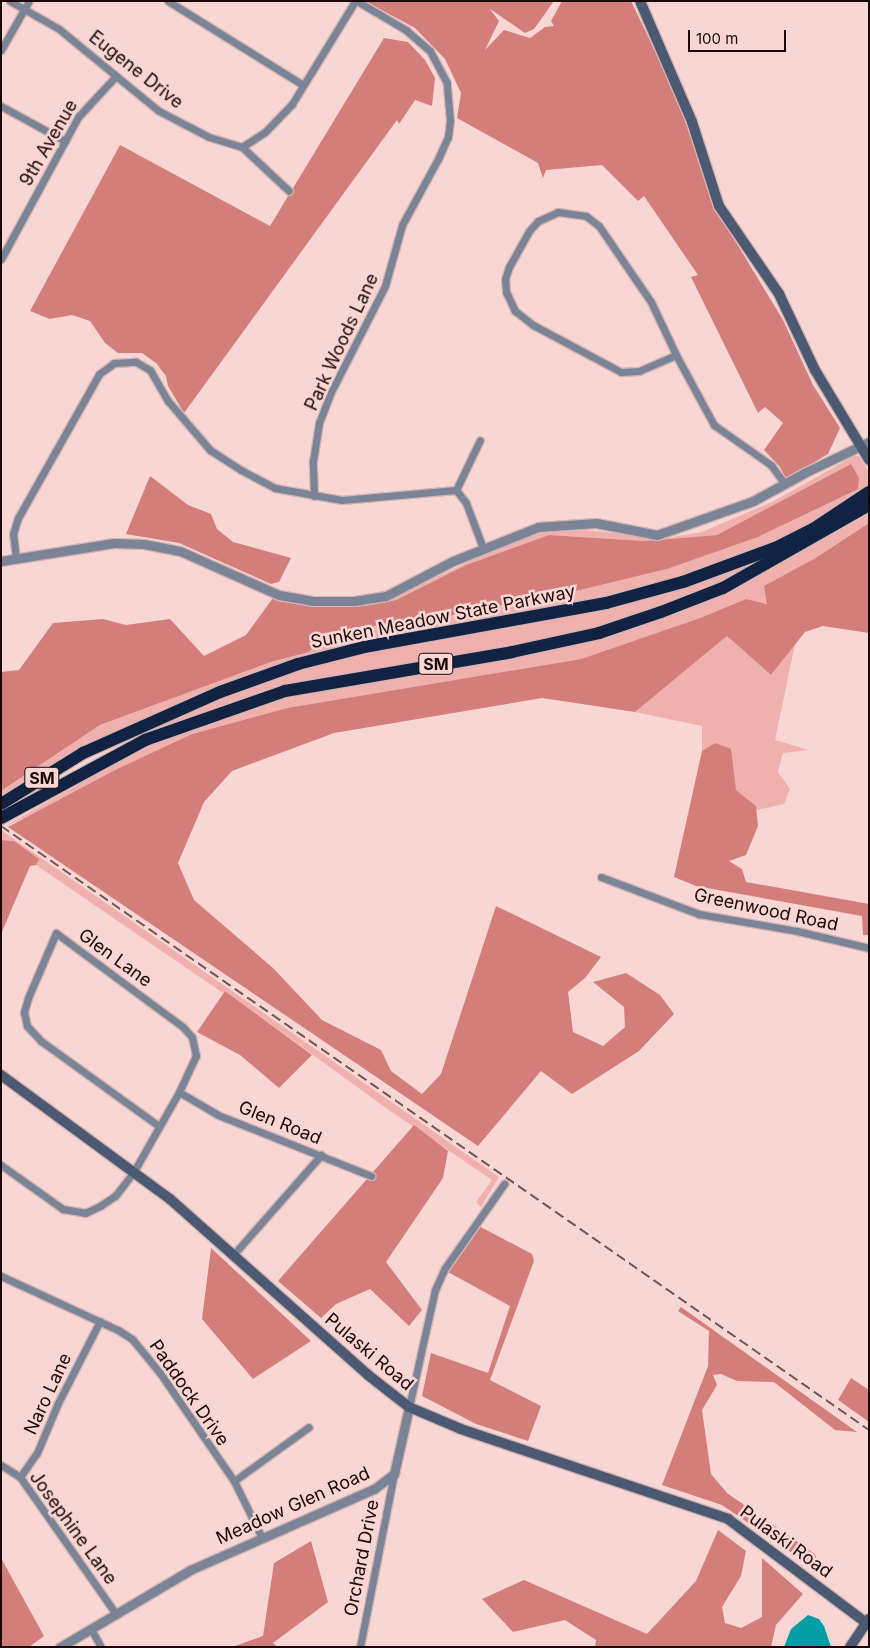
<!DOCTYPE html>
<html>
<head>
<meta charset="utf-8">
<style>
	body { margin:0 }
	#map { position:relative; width:870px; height:1648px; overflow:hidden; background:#f8d6d4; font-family:Inter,sans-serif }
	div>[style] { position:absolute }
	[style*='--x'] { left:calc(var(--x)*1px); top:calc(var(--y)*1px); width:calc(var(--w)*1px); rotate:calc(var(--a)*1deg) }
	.green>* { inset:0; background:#f0b1ae }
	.forest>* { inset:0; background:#d47e7b }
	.water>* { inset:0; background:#079da6 }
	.roads { filter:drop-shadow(1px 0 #d4b5b3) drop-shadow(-1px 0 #d4b5b3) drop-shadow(0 1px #d4b5b3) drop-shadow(0 -1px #d4b5b3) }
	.minor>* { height:7px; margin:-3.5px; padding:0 3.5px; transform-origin:3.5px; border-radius:3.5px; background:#7a8496 }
	.tertiary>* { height:9px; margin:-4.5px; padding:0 4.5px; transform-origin:4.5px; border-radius:4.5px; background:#7a8496 }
	.secondary>* { height:10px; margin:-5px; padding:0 5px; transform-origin:5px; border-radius:5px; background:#4c5972 }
	.motorway>* { height:12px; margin:-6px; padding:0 6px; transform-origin:6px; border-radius:6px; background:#112242 }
	.rail>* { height:2px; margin-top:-1px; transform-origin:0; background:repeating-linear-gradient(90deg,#6e5655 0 10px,transparent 0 15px) }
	span { translate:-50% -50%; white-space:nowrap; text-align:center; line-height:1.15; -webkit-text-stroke:5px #f8d6d4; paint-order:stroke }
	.shield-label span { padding:1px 4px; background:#f8d6d4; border:1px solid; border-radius:4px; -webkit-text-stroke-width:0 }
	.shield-label { font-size:16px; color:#1a0808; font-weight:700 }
	.street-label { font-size:18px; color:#1a0808 }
	.frame { position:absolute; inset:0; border:2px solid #1a0808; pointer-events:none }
	.scale { position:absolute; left:688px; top:30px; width:98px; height:22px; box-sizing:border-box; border:2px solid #1a0808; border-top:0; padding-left:6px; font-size:15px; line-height:18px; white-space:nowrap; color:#1a0808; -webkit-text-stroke:4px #f8d6d4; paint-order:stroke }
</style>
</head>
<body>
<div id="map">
	<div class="green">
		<div style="clip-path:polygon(854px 456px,859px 456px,868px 470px,869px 489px,786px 538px,656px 587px,383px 638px,225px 687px,1px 795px,1px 791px,100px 725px,271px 662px,309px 652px,323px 638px,338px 633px,362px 627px,430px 621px,487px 606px,518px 605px,667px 569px,758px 537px,857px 489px,851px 464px,717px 535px,644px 541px,549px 535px,466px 565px,396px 600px,365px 606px,322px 606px,396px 596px,507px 544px,540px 533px,584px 530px,667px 538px,702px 532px,774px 501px)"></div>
		<div style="clip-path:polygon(869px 514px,869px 523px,814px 559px,767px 604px,746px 599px,700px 618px,581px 659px,287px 708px,192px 734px,117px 769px,46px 809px,6px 826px,144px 746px,271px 700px,348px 683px,582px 641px,748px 580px)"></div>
		<div style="clip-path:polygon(758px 560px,762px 565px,680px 601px,587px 631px,329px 678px,137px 740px,134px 735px,271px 679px,325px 663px,387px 646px,671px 592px)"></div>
		<div style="clip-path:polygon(727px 636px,771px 675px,795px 644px,775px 740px,809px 750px,783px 753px,778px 772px,790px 789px,784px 804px,756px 810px,756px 806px,736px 790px,715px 743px,702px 751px,702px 726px,635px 712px)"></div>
		<div style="clip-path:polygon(1px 830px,499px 1177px,481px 1207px,476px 1202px,492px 1180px,386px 1108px,225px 991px,223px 993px,36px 865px,38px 859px,14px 841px,1px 840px)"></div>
	</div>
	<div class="forest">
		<div style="clip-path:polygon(365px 1px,554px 1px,534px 29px,525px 33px,490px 9px,499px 21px,485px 50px,504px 30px,530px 38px,545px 27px,554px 26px,551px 21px,562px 1px,631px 1px,675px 93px,717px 211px,783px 320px,813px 385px,840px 428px,828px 454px,786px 479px,780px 467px,764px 450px,783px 423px,765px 407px,758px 413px,691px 277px,698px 275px,644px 196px,638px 201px,602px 165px,546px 170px,543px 178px,538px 163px,457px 118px,461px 93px,445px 59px,415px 28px)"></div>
		<div style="clip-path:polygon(384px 38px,408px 42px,425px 60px,435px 78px,432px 106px,415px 100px,399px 124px,397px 120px,184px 413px,168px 386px,166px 376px,156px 363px,142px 353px,118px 353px,105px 343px,90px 321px,72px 315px,50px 319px,30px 311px,120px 145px,270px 226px)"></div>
		<div style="clip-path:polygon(851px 464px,859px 478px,858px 489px,758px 537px,667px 569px,518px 605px,487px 606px,430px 621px,362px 627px,338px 633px,323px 638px,309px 652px,271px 662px,100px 725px,1px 791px,1px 672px,19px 670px,53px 623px,103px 619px,126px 625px,170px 619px,204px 656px,246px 635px,273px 598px,322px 606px,365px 606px,396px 600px,466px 565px,549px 535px,644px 541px,717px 535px)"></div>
		<div style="clip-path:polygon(150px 476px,188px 505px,211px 514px,217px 529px,233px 542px,291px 558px,279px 582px,271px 584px,179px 543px,126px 534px)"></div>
		<div style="clip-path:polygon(869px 523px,869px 633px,823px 626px,805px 632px,771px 675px,727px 636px,635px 712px,542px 698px,334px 733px,232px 771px,204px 802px,178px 863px,194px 900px,273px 968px,322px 1020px,381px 1050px,391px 1071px,422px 1094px,441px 1074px,496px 906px,601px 957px,585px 978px,568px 992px,573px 1032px,603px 1046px,625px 1027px,624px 1007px,593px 982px,626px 973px,660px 995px,674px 1014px,639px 1051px,572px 1094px,541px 1071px,478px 1146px,8px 827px,117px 769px,192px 734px,287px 708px,581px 659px,700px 618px,746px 599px,767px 604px,764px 586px,814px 559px)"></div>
		<div style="clip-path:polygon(715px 743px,731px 749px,736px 790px,756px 806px,758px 826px,746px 855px,729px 861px,742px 869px,746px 882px,869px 904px,869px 935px,863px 935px,862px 916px,696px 886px,674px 877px,702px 751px)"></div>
		<div style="clip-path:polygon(1px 840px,14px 841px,39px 859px,36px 865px,30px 866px,1px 934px)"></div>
		<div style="clip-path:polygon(225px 991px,312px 1055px,279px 1088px,240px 1055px,197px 1032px)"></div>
		<div style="clip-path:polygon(414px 1125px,448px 1151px,443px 1178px,386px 1262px,422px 1310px,409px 1326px,370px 1289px,336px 1304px,321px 1318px,278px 1281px)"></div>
		<div style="clip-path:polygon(477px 1225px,532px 1254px,534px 1261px,490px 1380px,541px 1406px,528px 1441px,476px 1424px,422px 1396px,431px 1353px,488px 1373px,510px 1306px,448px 1272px)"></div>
		<div style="clip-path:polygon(211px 1248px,311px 1341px,253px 1379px,202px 1319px)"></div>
		<div style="clip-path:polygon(681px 1307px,857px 1432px,835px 1430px,774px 1382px,737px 1381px,721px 1374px,713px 1375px,717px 1385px,702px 1410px,711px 1474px,727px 1493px,815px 1554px,820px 1572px,722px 1505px,662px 1485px,708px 1366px,709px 1331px,678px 1311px)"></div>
		<div style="clip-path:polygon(851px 1378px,869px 1390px,869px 1422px,838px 1400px)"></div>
		<div style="clip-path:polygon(718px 1530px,746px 1551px,741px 1576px,722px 1607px,725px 1623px,741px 1628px,762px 1617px,762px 1558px,803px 1594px,776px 1625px,771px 1647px,595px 1647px,596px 1640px,565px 1620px,513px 1632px,482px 1599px,524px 1580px,647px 1634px,696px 1581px)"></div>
		<div style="clip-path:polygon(311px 1541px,328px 1602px,273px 1643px,277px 1647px,232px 1647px,263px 1636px,274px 1563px)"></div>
		<div style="clip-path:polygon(1px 1558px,44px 1636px,29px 1647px,1px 1647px)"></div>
	</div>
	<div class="water">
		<div style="clip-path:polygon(808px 1615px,819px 1619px,824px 1626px,831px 1647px,784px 1647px,791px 1629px)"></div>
	</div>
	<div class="roads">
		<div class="minor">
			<div style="--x:10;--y:1;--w:56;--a:29.7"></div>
			<div style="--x:59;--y:29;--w:129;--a:39.4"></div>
			<div style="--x:159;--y:111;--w:56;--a:27.5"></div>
			<div style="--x:209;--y:137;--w:34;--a:17"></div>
			<div style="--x:242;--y:147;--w:27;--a:-33"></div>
			<div style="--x:265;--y:132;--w:39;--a:-46"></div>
			<div style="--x:292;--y:104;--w:121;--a:-58.5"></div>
			<div style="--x:168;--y:1;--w:159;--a:31.9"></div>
			<div style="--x:1;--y:50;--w:56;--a:-60.3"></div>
			<div style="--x:1;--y:106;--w:73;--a:28.7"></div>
			<div style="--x:242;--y:147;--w:64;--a:43.1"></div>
			<div style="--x:558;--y:212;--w:28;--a:8"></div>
			<div style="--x:586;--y:216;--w:16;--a:38"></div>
			<div style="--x:599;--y:226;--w:92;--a:55.6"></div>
			<div style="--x:651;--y:302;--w:59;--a:64.7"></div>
			<div style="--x:676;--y:355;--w:40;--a:156.6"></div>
			<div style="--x:639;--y:371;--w:18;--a:177"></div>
			<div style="--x:621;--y:372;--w:100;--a:-151.9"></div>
			<div style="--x:533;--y:325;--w:23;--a:-142"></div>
			<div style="--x:515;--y:311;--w:21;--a:-115"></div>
			<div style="--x:506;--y:292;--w:13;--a:-94"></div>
			<div style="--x:505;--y:279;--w:13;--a:-72"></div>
			<div style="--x:509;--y:267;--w:41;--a:-60.9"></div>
			<div style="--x:529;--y:231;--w:13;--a:-48"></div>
			<div style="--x:538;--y:221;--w:22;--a:-24"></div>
			<div style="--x:1;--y:259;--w:162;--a:-61.5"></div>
			<div style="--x:78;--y:117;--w:56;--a:-47.2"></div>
			<div style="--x:676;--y:355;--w:80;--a:61.5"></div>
			<div style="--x:714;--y:425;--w:70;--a:35.1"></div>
			<div style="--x:771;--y:465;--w:24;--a:54"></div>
			<div style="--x:456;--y:490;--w:55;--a:-64.4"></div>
			<div style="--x:314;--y:496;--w:35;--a:-92"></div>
			<div style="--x:313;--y:461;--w:38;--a:-81"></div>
			<div style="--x:319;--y:423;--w:33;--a:-69"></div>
			<div style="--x:331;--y:392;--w:119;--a:-63"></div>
			<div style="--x:385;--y:286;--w:63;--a:-74.4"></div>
			<div style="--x:402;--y:225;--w:75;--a:-61.4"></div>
			<div style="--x:438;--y:159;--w:24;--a:-66"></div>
			<div style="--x:448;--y:137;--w:16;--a:-83"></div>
			<div style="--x:450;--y:121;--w:38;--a:-95"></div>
			<div style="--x:447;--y:83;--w:36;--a:-118"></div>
			<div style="--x:430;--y:51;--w:32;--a:-139"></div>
			<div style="--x:406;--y:30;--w:57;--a:-149.4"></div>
			<div style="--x:16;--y:558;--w:24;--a:-97"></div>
			<div style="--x:13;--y:534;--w:17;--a:-73"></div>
			<div style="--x:18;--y:518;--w:165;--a:-60.6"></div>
			<div style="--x:99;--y:374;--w:19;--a:-36"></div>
			<div style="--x:114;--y:363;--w:22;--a:-3"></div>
			<div style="--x:136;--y:362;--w:16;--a:30"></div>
			<div style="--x:150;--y:370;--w:36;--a:60"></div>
			<div style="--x:168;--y:401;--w:65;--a:49.4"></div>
			<div style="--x:210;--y:450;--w:37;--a:33"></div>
			<div style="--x:241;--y:470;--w:38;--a:28"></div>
			<div style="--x:275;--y:488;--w:68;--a:10.2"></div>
			<div style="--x:342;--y:500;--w:114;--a:-5"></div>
			<div style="--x:456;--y:490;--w:16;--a:52"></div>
			<div style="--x:466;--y:503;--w:48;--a:69.3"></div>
			<div style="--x:601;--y:877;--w:105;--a:20.7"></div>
			<div style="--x:699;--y:914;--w:99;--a:9.8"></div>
			<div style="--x:797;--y:931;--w:74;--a:13.3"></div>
			<div style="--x:179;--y:1092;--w:45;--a:30.5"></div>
			<div style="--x:218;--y:1115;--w:165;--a:21.7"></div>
			<div style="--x:1;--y:1165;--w:76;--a:35.4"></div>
			<div style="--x:63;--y:1209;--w:22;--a:10"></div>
			<div style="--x:85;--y:1213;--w:17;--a:-25"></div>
			<div style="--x:100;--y:1206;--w:18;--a:-34"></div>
			<div style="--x:115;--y:1196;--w:29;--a:-52"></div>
			<div style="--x:133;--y:1173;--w:93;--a:-60.4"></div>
			<div style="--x:179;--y:1092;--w:40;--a:-65"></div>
			<div style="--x:196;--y:1056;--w:19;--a:-102"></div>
			<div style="--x:192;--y:1037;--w:13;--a:-132"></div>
			<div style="--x:183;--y:1027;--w:158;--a:-143.5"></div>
			<div style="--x:56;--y:933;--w:71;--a:113.3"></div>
			<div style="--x:28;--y:998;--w:15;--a:106"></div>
			<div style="--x:24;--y:1012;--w:14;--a:78"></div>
			<div style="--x:27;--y:1026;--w:21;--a:47"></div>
			<div style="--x:41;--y:1041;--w:145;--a:35.8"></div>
			<div style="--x:234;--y:1254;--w:132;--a:-48.7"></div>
			<div style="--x:1;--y:1276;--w:129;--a:24.8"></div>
			<div style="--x:118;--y:1330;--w:17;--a:33"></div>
			<div style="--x:132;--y:1339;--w:44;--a:50.5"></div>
			<div style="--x:160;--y:1373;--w:131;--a:55.6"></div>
			<div style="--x:234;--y:1481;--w:64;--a:63.8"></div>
			<div style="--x:409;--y:1407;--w:120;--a:-77.5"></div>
			<div style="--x:435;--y:1290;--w:24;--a:-66"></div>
			<div style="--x:445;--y:1268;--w:103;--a:-54.9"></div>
			<div style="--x:1;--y:1465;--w:22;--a:32"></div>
			<div style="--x:20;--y:1477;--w:167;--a:55"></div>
			<div style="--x:20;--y:1477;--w:29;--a:-55"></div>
			<div style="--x:37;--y:1453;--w:54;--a:-67.2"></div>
			<div style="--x:58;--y:1403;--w:92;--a:-62.9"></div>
			<div style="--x:234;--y:1481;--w:92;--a:-35.8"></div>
			<div style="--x:91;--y:1629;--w:21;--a:61"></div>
			<div style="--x:360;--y:1647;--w:176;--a:-78.9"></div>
		</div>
		<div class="tertiary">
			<div style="--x:1;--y:561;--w:114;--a:-9.1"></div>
			<div style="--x:114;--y:543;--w:30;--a:2"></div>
			<div style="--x:144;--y:544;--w:37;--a:11"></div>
			<div style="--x:180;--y:551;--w:108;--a:24"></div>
			<div style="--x:279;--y:595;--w:34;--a:10"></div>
			<div style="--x:312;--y:601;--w:42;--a:0"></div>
			<div style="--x:354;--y:601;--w:32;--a:-9"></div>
			<div style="--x:386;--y:596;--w:76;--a:-27.6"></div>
			<div style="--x:453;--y:561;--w:92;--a:-21.8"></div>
			<div style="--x:538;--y:527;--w:58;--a:-3.9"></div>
			<div style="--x:596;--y:523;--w:62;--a:11.1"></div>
			<div style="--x:657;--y:535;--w:102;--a:-19.5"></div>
			<div style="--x:753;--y:501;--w:60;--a:-28.7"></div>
			<div style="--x:806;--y:472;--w:70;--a:-25.5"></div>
			<div style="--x:60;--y:1647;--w:151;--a:-30.6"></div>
			<div style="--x:190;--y:1570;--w:201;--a:-23.8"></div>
			<div style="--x:374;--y:1489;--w:25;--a:-37"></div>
			<div style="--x:394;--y:1474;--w:69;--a:-77.4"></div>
		</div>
		<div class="secondary">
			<div style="--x:640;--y:1;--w:132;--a:66.7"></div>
			<div style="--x:692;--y:122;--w:88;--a:72.2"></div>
			<div style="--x:719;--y:206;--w:107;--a:55.7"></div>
			<div style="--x:779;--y:294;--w:84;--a:64.7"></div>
			<div style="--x:815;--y:370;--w:105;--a:59"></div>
			<div style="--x:1;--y:1075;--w:210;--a:36.3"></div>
			<div style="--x:170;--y:1199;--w:265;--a:41.6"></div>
			<div style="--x:368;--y:1375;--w:52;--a:38"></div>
			<div style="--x:409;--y:1407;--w:56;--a:22.9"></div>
			<div style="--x:461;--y:1429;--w:282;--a:18.6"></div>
			<div style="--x:728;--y:1519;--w:176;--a:36.9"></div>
			<div style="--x:850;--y:1647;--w:34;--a:-56"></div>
		</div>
		<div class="motorway">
			<div style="--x:1;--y:804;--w:97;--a:-31.9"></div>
			<div style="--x:83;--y:753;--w:150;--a:-24"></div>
			<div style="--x:220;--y:692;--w:83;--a:-19.7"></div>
			<div style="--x:298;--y:664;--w:68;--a:-14.4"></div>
			<div style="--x:364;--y:647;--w:246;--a:-10.3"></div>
			<div style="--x:606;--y:603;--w:80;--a:-15.3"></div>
			<div style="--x:683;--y:582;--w:98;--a:-20.3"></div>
			<div style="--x:775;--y:548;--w:42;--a:-26.6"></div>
			<div style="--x:813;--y:529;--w:67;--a:-33.5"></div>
			<div style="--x:1;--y:818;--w:164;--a:-28.4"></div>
			<div style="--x:145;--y:740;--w:148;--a:-19.3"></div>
			<div style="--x:285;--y:691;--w:230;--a:-9.7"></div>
			<div style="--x:512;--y:652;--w:89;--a:-12.3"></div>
			<div style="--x:599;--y:633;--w:65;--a:-18.7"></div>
			<div style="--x:661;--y:612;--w:66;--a:-21.2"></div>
			<div style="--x:723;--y:588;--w:168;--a:-29.6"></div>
		</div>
	</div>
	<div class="rail">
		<div style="--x:1;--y:826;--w:1057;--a:34.83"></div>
	</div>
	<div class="shield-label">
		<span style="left:436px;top:664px">SM</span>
		<span style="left:42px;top:778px">SM</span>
	</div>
	<div class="street-label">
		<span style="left:136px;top:70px;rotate:38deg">Eugene Drive</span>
		<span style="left:49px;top:143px;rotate:-60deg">9th Avenue</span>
		<span style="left:342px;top:342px;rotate:-65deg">Park Woods Lane</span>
		<span style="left:443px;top:617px;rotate:-11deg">Sunken Meadow State Parkway</span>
		<span style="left:766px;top:910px;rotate:12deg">Greenwood Road</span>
		<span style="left:115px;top:958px;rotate:36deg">Glen Lane</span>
		<span style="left:280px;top:1123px;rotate:22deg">Glen Road</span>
		<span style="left:369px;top:1352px;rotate:40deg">Pulaski Road</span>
		<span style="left:189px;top:1393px;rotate:55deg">Paddock Drive</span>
		<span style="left:48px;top:1394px;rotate:-65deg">Naro Lane</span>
		<span style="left:293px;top:1506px;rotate:-24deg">Meadow Glen Road</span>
		<span style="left:73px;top:1528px;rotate:54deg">Josephine Lane</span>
		<span style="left:786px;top:1542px;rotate:36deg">Pulaski Road</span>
		<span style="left:362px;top:1558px;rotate:-79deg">Orchard Drive</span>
	</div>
	<div class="frame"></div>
	<div class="scale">100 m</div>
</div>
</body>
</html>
